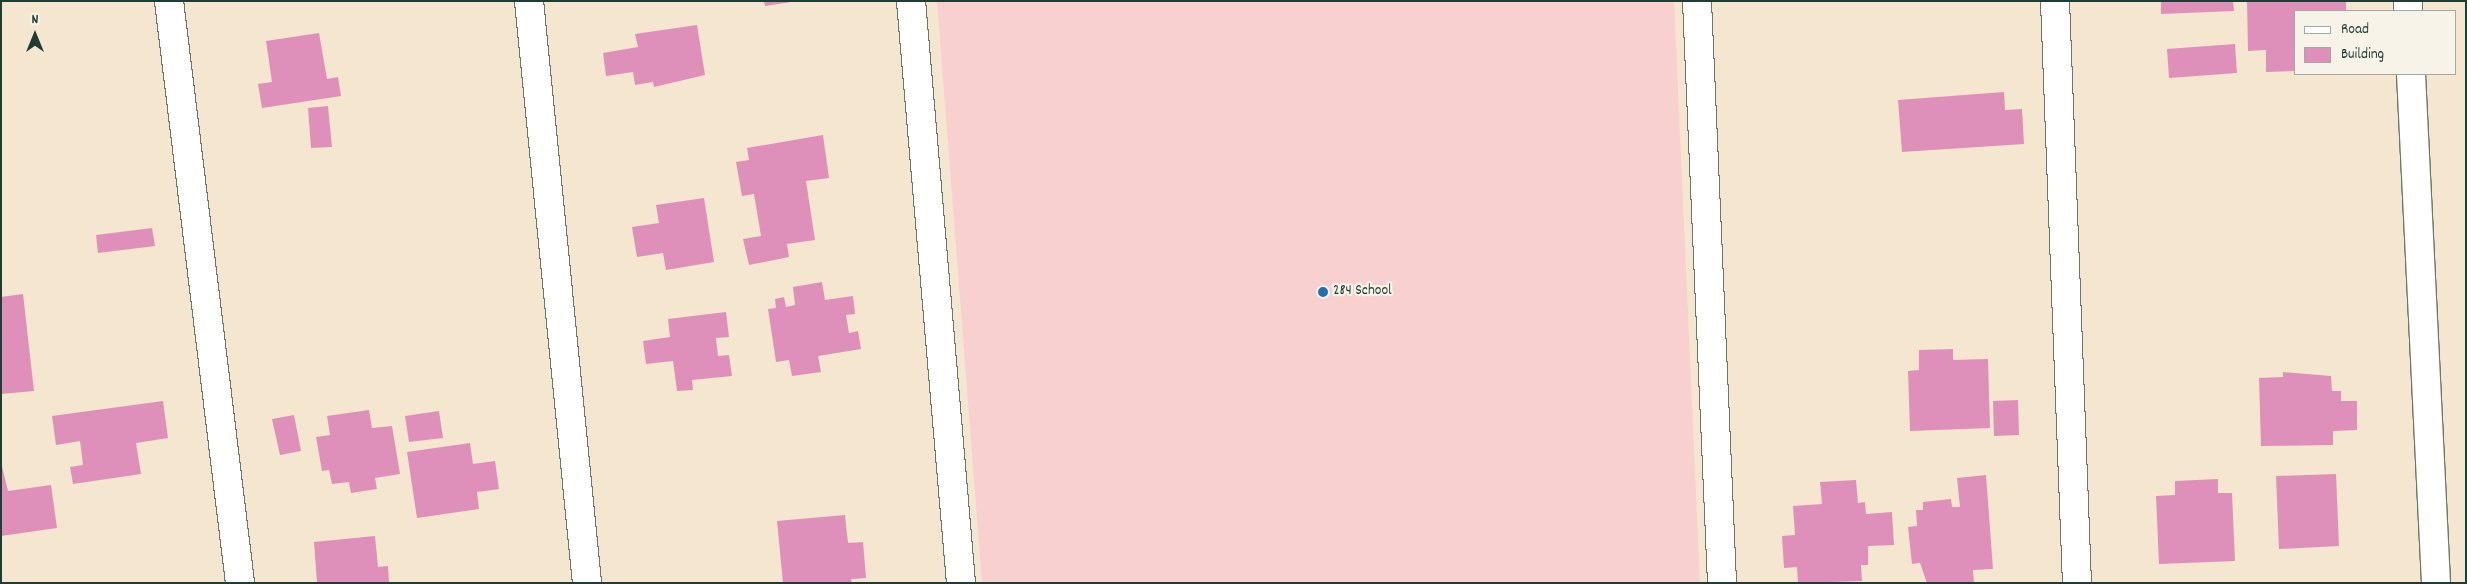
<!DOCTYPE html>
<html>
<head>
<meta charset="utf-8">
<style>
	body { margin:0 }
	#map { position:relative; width:2467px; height:584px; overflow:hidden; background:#f5e6d0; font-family:Dekko,sans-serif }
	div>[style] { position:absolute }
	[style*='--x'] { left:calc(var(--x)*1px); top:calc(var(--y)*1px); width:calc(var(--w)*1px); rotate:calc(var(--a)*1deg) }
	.built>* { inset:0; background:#f7d0cf }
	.building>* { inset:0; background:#de90ba }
	.roads { filter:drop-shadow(1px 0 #6a786b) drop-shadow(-1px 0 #6a786b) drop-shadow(0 1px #6a786b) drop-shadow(0 -1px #6a786b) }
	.minor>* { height:28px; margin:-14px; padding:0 14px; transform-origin:14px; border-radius:14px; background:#fff }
	.dots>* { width:14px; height:14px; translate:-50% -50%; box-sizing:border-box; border:2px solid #f7f3e8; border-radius:50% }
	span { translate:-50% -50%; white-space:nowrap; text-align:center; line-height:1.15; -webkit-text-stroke:4.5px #f7f3e8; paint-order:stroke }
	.poi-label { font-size:15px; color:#1f3d34 }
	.left { translate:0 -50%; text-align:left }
	.frame { position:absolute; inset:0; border:2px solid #1f3d34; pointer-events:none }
	.legend { position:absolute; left:2294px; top:10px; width:162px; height:65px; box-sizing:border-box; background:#f7f3e8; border:1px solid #a1aaa0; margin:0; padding:6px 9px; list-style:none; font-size:15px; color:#1f3d34 }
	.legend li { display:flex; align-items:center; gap:10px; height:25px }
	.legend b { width:25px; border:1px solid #a1aaa0 }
	.north { position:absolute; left:10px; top:10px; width:50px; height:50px; -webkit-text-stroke:4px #f7f3e8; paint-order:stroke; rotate:0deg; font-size:14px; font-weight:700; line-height:20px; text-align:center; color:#1f3d34 }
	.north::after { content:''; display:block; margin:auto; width:18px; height:22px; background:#1f3d34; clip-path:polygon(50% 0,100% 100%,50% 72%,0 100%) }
</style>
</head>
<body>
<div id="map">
	<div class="built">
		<div style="clip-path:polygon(937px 1px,1674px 1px,1700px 583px,982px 583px)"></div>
	</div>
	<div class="building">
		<div style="clip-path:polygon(764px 1px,790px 1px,791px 2px,765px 6px)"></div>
		<div style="clip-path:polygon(2161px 1px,2233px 1px,2234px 11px,2161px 14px)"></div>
		<div style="clip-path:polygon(2247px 1px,2346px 1px,2346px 11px,2296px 11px,2296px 71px,2266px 72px,2266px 50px,2248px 51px)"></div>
		<div style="clip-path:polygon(697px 25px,705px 75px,654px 87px,653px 82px,635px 85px,633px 72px,606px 76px,603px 53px,638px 47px,635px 34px)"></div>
		<div style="clip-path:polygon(319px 33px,327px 79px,338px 77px,341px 96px,262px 108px,258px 84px,272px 82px,266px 41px)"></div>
		<div style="clip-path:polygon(2235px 44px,2237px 73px,2169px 78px,2167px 49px)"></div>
		<div style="clip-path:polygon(2004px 92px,2005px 110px,2022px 109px,2024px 144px,1902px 152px,1898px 100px)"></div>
		<div style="clip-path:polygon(328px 106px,332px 147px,311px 148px,308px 108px)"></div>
		<div style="clip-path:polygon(823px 135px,829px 178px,806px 181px,815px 240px,787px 244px,789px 257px,749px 265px,743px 239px,761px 236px,754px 194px,742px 196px,736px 162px,749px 160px,747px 148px)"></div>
		<div style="clip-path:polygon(704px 198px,714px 262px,666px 270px,663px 253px,637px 257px,632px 227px,659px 223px,656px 205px)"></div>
		<div style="clip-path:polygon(152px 228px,155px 246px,98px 253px,96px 235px)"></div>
		<div style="clip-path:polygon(822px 282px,825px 300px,853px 296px,855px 314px,846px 315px,849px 333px,858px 331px,861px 349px,818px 356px,821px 372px,792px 376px,789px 360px,776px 362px,768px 309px,776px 308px,775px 299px,784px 297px,786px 307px,795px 305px,793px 287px)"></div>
		<div style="clip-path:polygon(23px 294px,34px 391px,1px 394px,1px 297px)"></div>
		<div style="clip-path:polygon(726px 312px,729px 337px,716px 338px,718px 356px,729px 355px,732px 376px,692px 380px,693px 390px,677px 391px,673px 361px,646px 364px,643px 341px,670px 337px,668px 319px)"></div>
		<div style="clip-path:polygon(1953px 349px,1953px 360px,1988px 359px,1990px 428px,1910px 431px,1908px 371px,1919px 370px,1919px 350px)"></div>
		<div style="clip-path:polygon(2283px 372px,2331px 376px,2332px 391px,2341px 391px,2341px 401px,2357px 401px,2357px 430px,2333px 431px,2333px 445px,2261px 446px,2259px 378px,2283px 377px)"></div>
		<div style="clip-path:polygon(2018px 400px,2019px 435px,1994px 436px,1993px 401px)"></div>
		<div style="clip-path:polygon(163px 401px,168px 438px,136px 443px,141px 474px,73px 484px,70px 467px,83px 465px,80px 441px,56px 445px,52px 416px)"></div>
		<div style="clip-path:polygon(369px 410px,372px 428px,392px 426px,400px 474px,375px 478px,377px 489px,351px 493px,349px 482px,332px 484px,329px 470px,322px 471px,316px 437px,330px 435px,327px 416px)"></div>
		<div style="clip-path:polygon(439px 411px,443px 438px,409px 442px,405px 416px)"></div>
		<div style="clip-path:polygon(294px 415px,301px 451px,280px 455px,272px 419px)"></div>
		<div style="clip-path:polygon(470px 443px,473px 464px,495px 461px,499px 489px,477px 492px,479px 509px,417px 518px,407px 452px)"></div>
		<div style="clip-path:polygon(1px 462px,8px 491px,51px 485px,57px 528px,1px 536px)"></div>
		<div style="clip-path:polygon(2336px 474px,2339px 546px,2279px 549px,2276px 476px)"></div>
		<div style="clip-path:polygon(1986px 475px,1993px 569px,1973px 570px,1974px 583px,1927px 583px,1920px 563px,1912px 564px,1908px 527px,1917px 526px,1916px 510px,1923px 510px,1923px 502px,1951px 499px,1952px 507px,1960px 507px,1957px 478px)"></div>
		<div style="clip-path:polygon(2218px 479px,2218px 493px,2232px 493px,2235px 561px,2159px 564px,2156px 496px,2175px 495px,2175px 481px)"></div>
		<div style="clip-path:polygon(1856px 480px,1858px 503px,1865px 502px,1866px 514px,1892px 512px,1894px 545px,1868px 546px,1868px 565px,1861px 565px,1862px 581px,1798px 583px,1797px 567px,1784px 568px,1782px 536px,1795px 535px,1793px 506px,1822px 504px,1820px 482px)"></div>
		<div style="clip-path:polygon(845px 515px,848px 543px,863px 542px,866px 578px,851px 579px,852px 583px,783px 583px,777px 521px)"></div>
		<div style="clip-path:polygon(375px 536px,378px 567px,388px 566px,389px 583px,317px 583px,314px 542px)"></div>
	</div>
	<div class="roads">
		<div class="minor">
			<div style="--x:169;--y:1;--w:586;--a:83.04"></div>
			<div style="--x:529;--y:1;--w:585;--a:84.31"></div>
			<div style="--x:911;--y:1;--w:584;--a:85.09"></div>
			<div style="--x:1697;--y:1;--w:583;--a:87.54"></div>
			<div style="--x:2055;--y:1;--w:582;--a:87.84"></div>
			<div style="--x:2408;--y:1;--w:10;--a:90"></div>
			<div style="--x:2411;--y:74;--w:510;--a:87.19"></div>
		</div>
	</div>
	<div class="dots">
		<div style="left:1323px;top:292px;background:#1f6fb2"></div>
	</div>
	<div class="poi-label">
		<span class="left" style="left:1333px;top:292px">284 School</span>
	</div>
	<div class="frame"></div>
	<ul class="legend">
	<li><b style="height:6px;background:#fff"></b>Road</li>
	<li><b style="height:14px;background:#de90ba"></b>Building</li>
	</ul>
	<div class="north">N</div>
</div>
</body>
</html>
